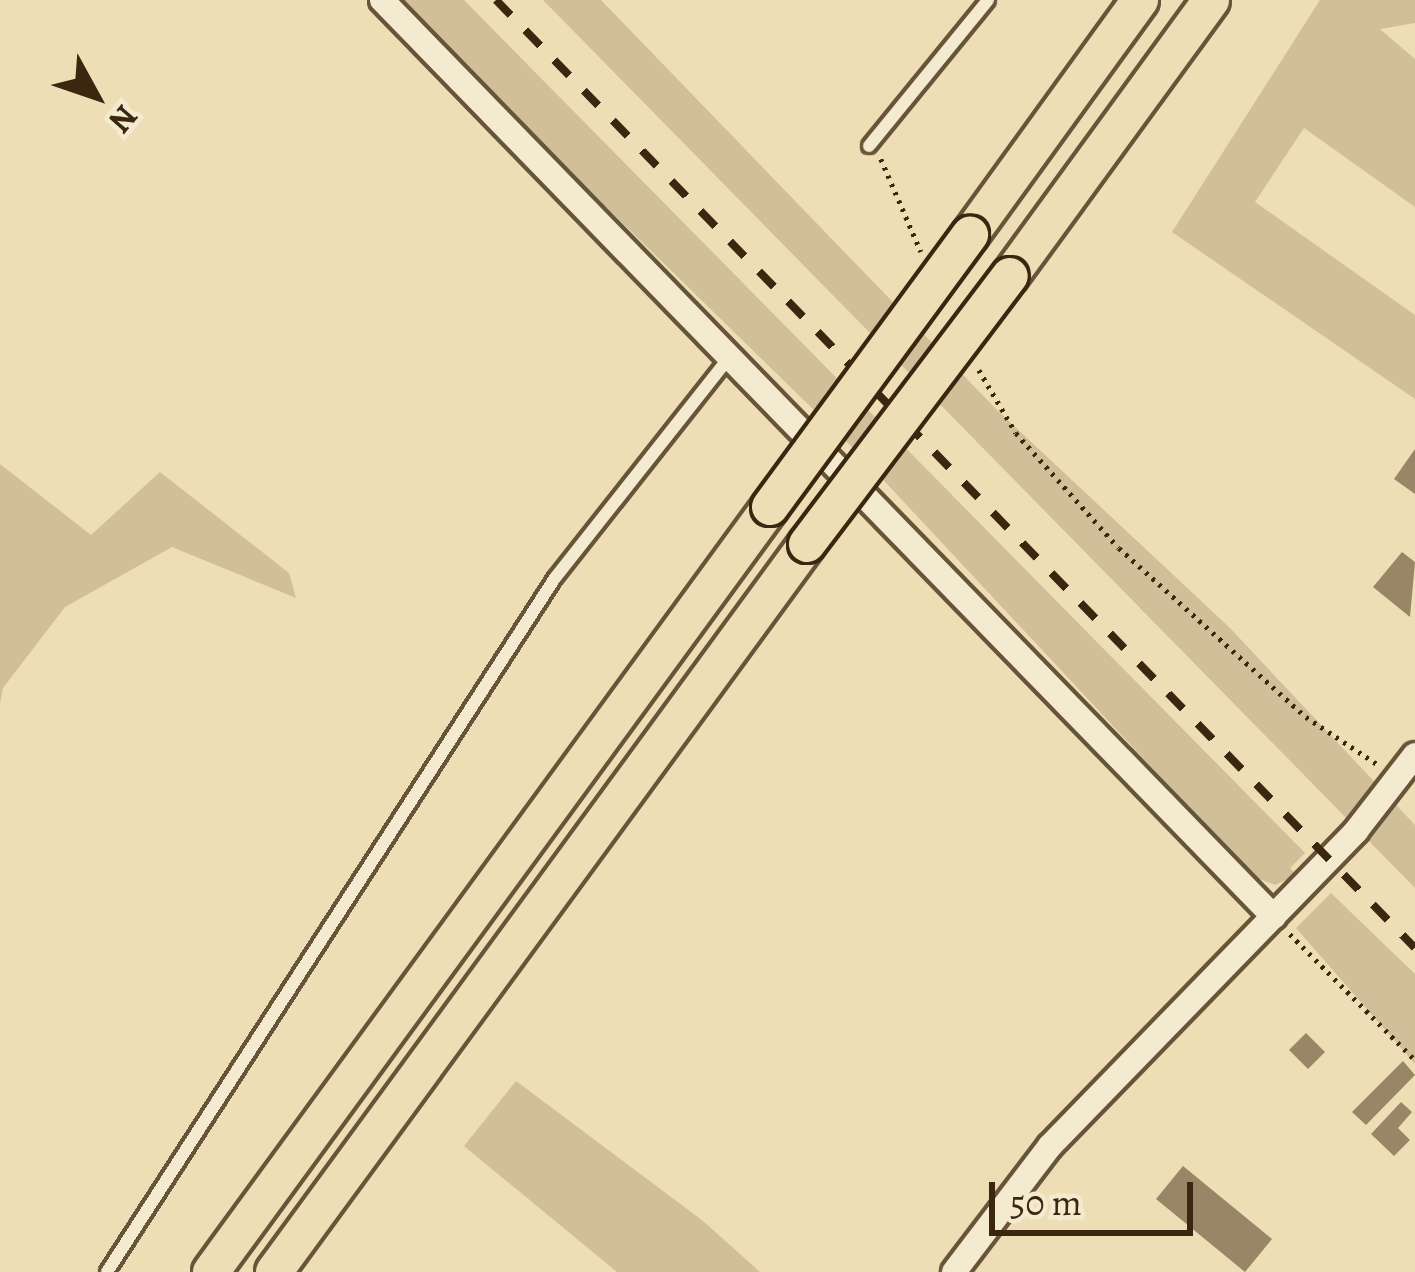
<!DOCTYPE html>
<html>
<head>
<meta charset="utf-8">
<style>
	body { margin:0 }
	#map { position:relative; width:1415px; height:1272px; overflow:hidden; background:#eedeb5; font-family:Alegreya,serif }
	div>[style] { position:absolute }
	[style*='--x'] { left:calc(var(--x)*1px); top:calc(var(--y)*1px); width:calc(var(--w)*1px); rotate:calc(var(--a)*1deg) }
	.green>* { inset:0; background:#d0bf99 }
	.building>* { inset:0; background:#988666 }
	.path>* { height:4.5px; margin-top:-2.25px; transform-origin:0; background:repeating-linear-gradient(90deg,#3b2710 0 3px,transparent 0 9px) }
	.roads { filter:drop-shadow(3px 0 #685539) drop-shadow(-3px 0 #685539) drop-shadow(0 3px #685539) drop-shadow(0 -3px #685539) }
	.service>* { height:12px; margin:-6px; padding:0 6px; transform-origin:6px; border-radius:6px; background:#f4eacf }
	.minor>* { height:24px; margin:-12px; padding:0 12px; transform-origin:12px; border-radius:12px; background:#f4eacf }
	.primary>* { height:36px; margin:-18px; padding:0 18px; transform-origin:18px; border-radius:18px; background:#eedeb5 }
	.rail>* { height:8px; margin-top:-4px; transform-origin:0; background:repeating-linear-gradient(90deg,#3b2710 0 21px,transparent 0 42px) }
	.bridges { filter:drop-shadow(3px 0 #3b2710) drop-shadow(-3px 0 #3b2710) drop-shadow(0 3px #3b2710) drop-shadow(0 -3px #3b2710) }
	.primary-bridge>* { height:36px; margin:-18px; padding:0 18px; transform-origin:18px; border-radius:18px; background:#eedeb5 }
	span { translate:-50% -50%; white-space:nowrap; text-align:center; line-height:1.15; -webkit-text-stroke:10px #f4eacf; paint-order:stroke }
	.north { position:absolute; left:36px; top:36px; width:120px; height:120px; -webkit-text-stroke:9px #f4eacf; paint-order:stroke; rotate:130deg; font-size:33px; font-weight:700; line-height:48px; text-align:center; color:#3b2710 }
	.north::after { content:''; display:block; margin:auto; width:42px; height:54px; background:#3b2710; clip-path:polygon(50% 0,100% 100%,50% 72%,0 100%) }
	.scale { position:absolute; left:989px; top:1182px; width:204px; height:54px; box-sizing:border-box; border:6px solid #3b2710; border-top:0; padding-left:15px; font-size:36px; line-height:42px; white-space:nowrap; color:#3b2710; -webkit-text-stroke:9px #f4eacf; paint-order:stroke }
</style>
</head>
<body>
<div id="map">
	<div class="green">
		<div style="clip-path:polygon(394px 0,464px 0,1305px 853px,1290px 868px,1297px 875px,1275px 885px,1254px 877px,860px 455px)"></div>
		<div style="clip-path:polygon(543px 0,601px 0,997px 410px,1229px 627px,1415px 825px,1415px 888px)"></div>
		<div style="clip-path:polygon(1320px 0,1415px 0,1415px 23px,1380px 29px,1415px 59px,1415px 207px,1304px 128px,1255px 202px,1415px 315px,1415px 399px,1172px 232px)"></div>
		<div style="clip-path:polygon(0 464px,91px 535px,160px 472px,289px 573px,296px 598px,172px 547px,65px 607px,3px 688px,0 704px)"></div>
		<div style="clip-path:polygon(1331px 893px,1415px 974px,1415px 1064px,1296px 928px)"></div>
		<div style="clip-path:polygon(516px 1081px,703px 1221px,760px 1272px,617px 1272px,464px 1146px)"></div>
	</div>
	<div class="building">
		<div style="clip-path:polygon(1415px 449px,1415px 494px,1394px 479px)"></div>
		<div style="clip-path:polygon(1402px 552px,1415px 562px,1410px 617px,1373px 587px)"></div>
		<div style="clip-path:polygon(1306px 1033px,1325px 1052px,1308px 1069px,1289px 1050px)"></div>
		<div style="clip-path:polygon(1403px 1061px,1415px 1075px,1366px 1125px,1352px 1112px)"></div>
		<div style="clip-path:polygon(1401px 1102px,1412px 1112px,1398px 1128px,1410px 1140px,1394px 1156px,1371px 1134px)"></div>
		<div style="clip-path:polygon(1183px 1166px,1272px 1239px,1245px 1272px,1156px 1199px)"></div>
	</div>
	<div class="path">
		<div style="--x:881;--y:159;--w:101;--a:66.7"></div>
		<div style="--x:979;--y:370;--w:73;--a:59.6"></div>
		<div style="--x:1016;--y:433;--w:154;--a:48.2"></div>
		<div style="--x:1119;--y:548;--w:252;--a:42.1"></div>
		<div style="--x:1306;--y:717;--w:85;--a:33.5"></div>
		<div style="--x:1290;--y:934;--w:177;--a:45.2"></div>
	</div>
	<div class="roads">
		<div class="service">
			<div style="--x:869;--y:146;--w:188;--a:-50.8"></div>
			<div style="--x:107;--y:1272;--w:826;--a:-57.16"></div>
			<div style="--x:555;--y:578;--w:279;--a:-51.7"></div>
		</div>
		<div class="minor">
			<div style="--x:382;--y:0;--w:1279;--a:45.79"></div>
			<div style="--x:954;--y:1272;--w:158;--a:-52.7"></div>
			<div style="--x:1050;--y:1146;--w:439;--a:-45.8"></div>
			<div style="--x:1356;--y:831;--w:96;--a:-52.2"></div>
		</div>
		<div class="primary">
			<div style="--x:970;--y:235;--w:290;--a:-54.1"></div>
			<div style="--x:1010;--y:276;--w:341;--a:-53.9"></div>
			<div style="--x:211;--y:1272;--w:947;--a:-53.84"></div>
			<div style="--x:274;--y:1272;--w:902;--a:-53.79"></div>
		</div>
	</div>
	<div class="rail">
		<div style="--x:496;--y:0;--w:1320;--a:45.89"></div>
	</div>
	<div class="bridges">
		<div class="primary-bridge">
			<div style="--x:770;--y:507;--w:338;--a:-53.7"></div>
			<div style="--x:807;--y:544;--w:336;--a:-52.9"></div>
		</div>
	</div>
	<div class="north">N</div>
	<div class="scale">50 m</div>
</div>
</body>
</html>
